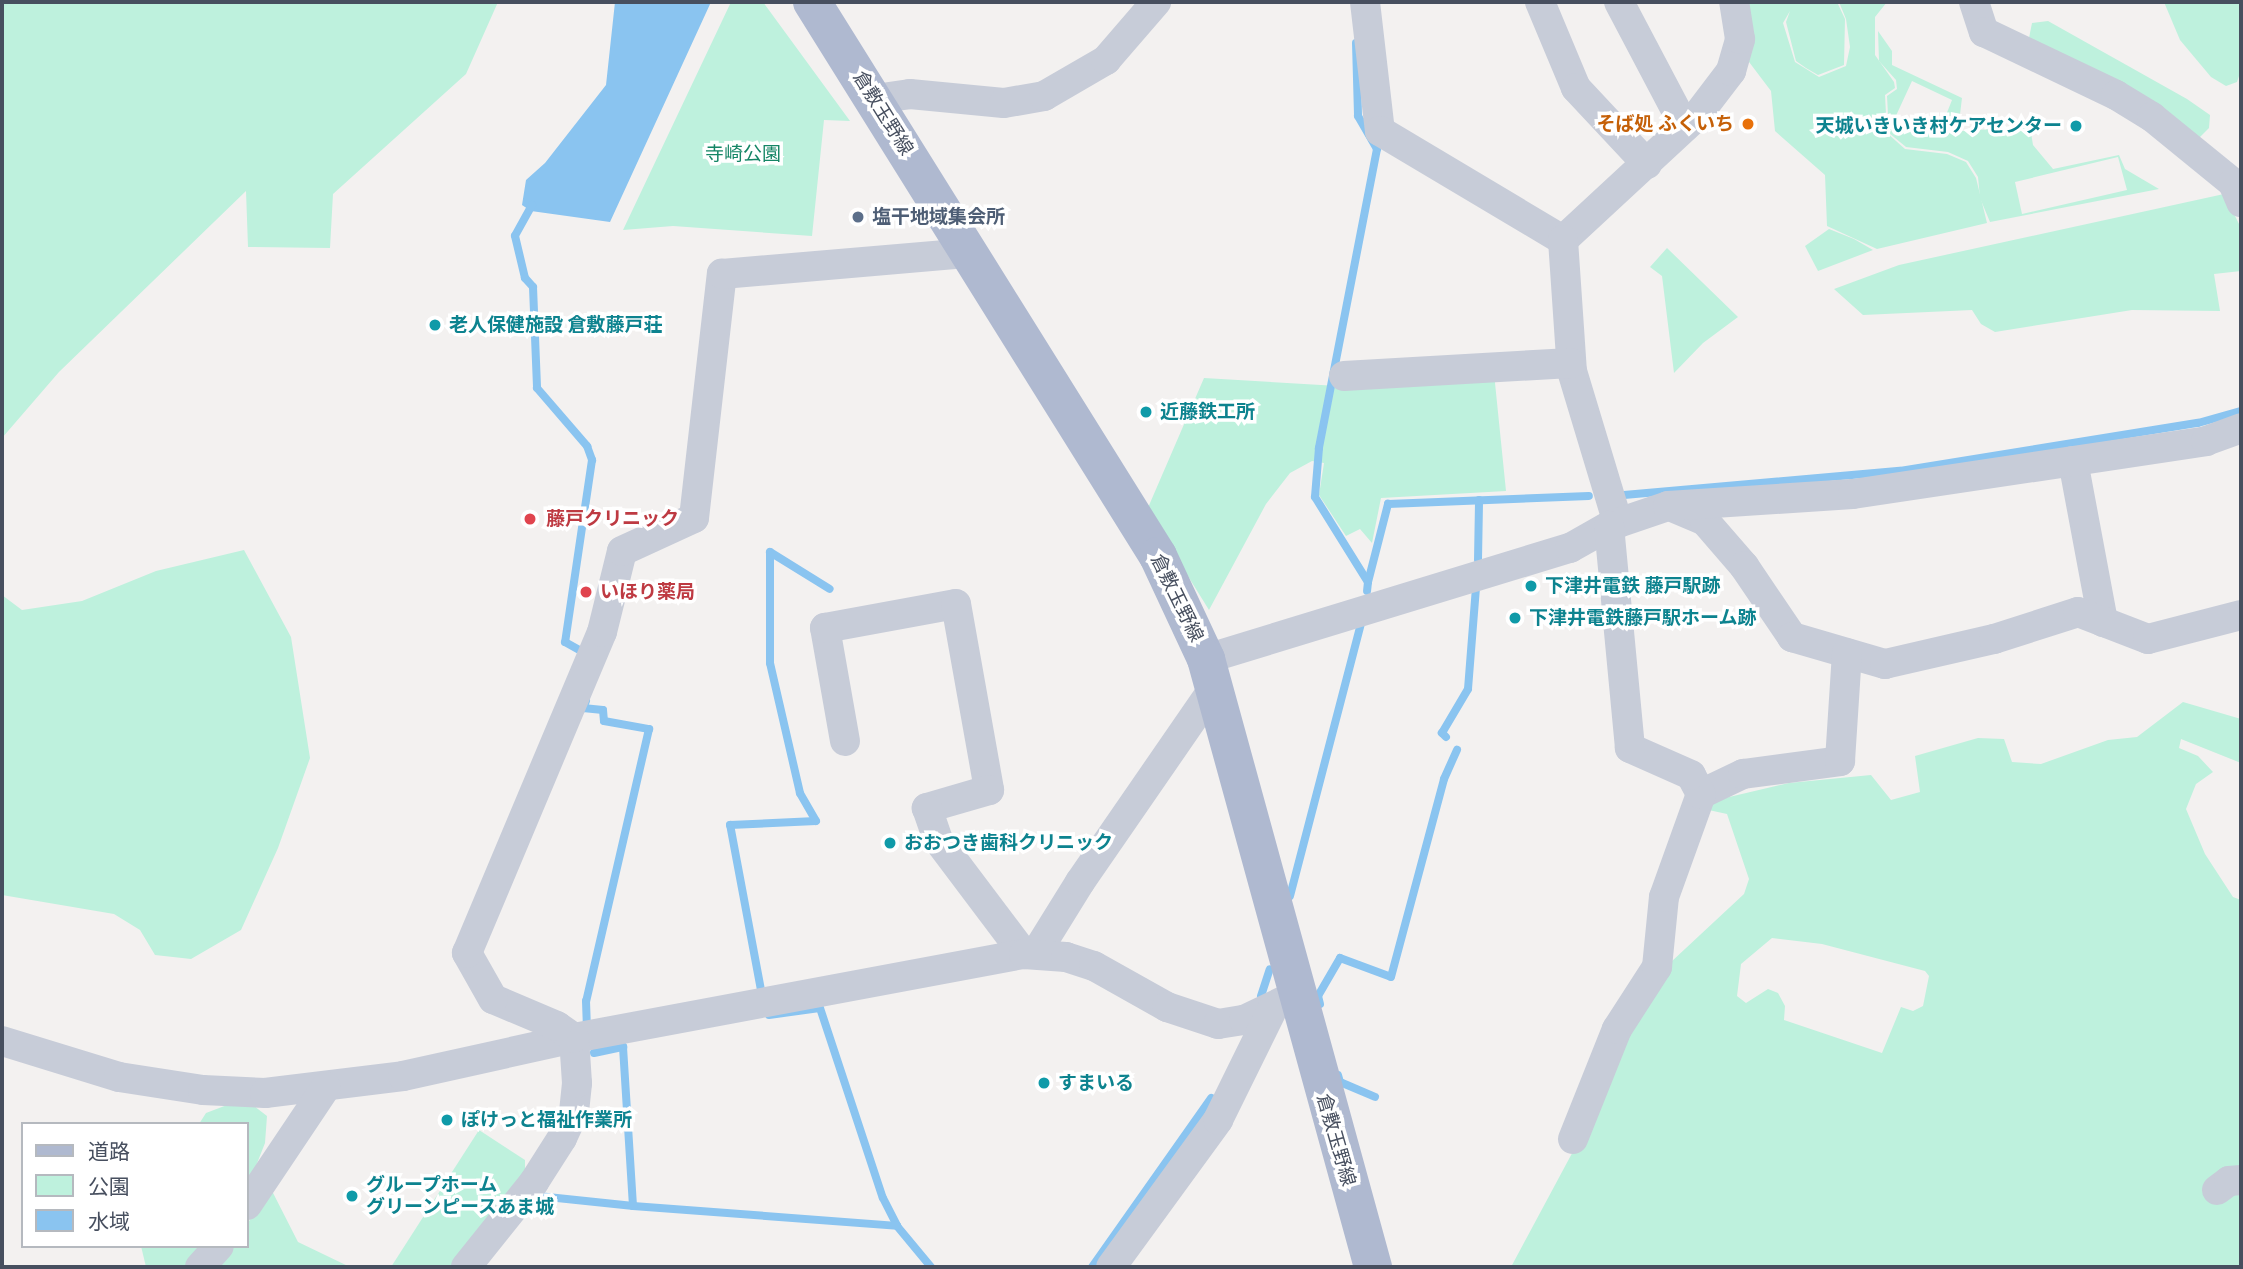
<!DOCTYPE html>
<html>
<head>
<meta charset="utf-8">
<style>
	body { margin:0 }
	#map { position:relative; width:2243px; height:1269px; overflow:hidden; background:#f3f1f0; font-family:"DM Sans","Noto Sans JP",sans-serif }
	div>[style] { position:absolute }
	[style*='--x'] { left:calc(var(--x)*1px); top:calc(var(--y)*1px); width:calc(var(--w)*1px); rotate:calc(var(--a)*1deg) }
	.green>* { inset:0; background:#bef1dd }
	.water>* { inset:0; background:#8ac4f0 }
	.stream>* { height:8px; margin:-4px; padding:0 4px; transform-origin:4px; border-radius:4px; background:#8ac4f0 }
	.minor>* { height:30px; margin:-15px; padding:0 15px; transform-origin:15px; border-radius:15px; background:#c7ccd8 }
	.primary>* { height:38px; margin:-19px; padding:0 19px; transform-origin:19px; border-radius:19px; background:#afb9d0 }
	.dots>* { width:19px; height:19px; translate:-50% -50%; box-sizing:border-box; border:4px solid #fff; border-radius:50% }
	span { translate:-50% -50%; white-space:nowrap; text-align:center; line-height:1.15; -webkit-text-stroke:7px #fff; paint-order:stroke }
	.street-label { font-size:19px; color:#474f5f }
	.food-label { font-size:19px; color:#c56008; font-weight:700 }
	.right { translate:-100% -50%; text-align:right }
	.culture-label { font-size:19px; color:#0d838f; font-weight:700 }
	.left { translate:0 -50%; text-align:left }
	.park-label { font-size:19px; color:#148565 }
	.service-label { font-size:19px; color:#4e5e75; font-weight:700 }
	.health-label { font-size:19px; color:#be3a42; font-weight:700 }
	.frame { position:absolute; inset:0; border:4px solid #474f5f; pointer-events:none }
	.legend { position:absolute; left:21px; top:1122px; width:228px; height:126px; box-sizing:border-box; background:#fff; border:2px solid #b5b9bf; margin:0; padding:9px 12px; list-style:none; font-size:21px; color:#474f5f }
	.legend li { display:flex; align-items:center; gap:14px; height:35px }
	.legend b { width:35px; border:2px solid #b5b9bf }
</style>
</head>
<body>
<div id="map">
	<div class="green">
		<div style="clip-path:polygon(2px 2px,498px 2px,466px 74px,333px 194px,330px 248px,248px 247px,246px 191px,59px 372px,2px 438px)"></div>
		<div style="clip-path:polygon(731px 2px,763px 2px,850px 121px,824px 120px,812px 236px,673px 226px,623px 230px)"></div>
		<div style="clip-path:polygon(1740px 2px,1837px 2px,1845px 19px,1844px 65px,1818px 75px,1806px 68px,1796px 61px,1786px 22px,1790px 11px,1783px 23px,1795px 62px,1819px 77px,1846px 66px,1850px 47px,1846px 19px,1839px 2px,1887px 2px,1875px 17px,1875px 55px,1894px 82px,1895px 88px,1885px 95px,1887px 133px,1905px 149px,1947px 154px,1966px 162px,1976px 178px,1987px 223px,1877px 249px,1827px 226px,1825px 175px,1775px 131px,1771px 91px,1743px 54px)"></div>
		<div style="clip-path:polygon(2164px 2px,2241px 2px,2241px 70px,2237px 82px,2226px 86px,2211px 77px,2180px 40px)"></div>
		<div style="clip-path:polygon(2048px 21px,2187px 99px,2210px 115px,2209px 128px,2199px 138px,2029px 38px,2032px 23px)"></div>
		<div style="clip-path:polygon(evenodd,1878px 31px,1892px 51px,1892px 65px,1962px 98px,1958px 131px,2030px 127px,2033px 145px,2053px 169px,2119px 155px,2125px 169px,2159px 189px,1990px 222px,1980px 198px,1978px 177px,1968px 161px,1948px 152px,1906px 147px,1889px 133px,1887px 96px,1897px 89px,1896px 80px,1879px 61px,1878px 31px,1912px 81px,1952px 100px,1940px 130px,1908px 127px,1894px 120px,1912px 81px,1878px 31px,2118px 157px,2127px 190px,2022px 214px,2015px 182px,2118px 157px)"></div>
		<div style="clip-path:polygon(2224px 194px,2241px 228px,2241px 271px,2214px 274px,2220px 311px,2132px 310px,1995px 332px,1981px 324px,1972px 310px,1863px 315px,1834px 289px,1899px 265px)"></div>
		<div style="clip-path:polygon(1829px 229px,1854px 239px,1873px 250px,1818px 271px,1805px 246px)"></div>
		<div style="clip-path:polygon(1667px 248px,1738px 317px,1703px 343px,1674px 373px,1662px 276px,1650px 267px)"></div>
		<div style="clip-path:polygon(1494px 373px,1506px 491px,1381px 498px,1372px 543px,1360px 529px,1346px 536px,1319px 495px,1324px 463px,1312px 461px,1290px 473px,1266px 504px,1209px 610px,1147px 510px,1204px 378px,1338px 386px)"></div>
		<div style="clip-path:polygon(244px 550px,291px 637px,310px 758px,278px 848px,241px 930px,191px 959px,155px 955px,140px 930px,114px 914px,2px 895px,2px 595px,22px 610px,82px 601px,156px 571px)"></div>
		<div style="clip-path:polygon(evenodd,2183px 702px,2241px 719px,2241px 763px,2181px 739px,2179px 748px,2198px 756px,2213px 772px,2196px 784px,2186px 809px,2205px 854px,2233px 897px,2241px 900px,2241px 1267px,1511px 1267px,1577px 1144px,1625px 1032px,1671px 962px,1744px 894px,1749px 879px,1727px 814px,1704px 809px,1708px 802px,1789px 783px,1871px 775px,1891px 800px,1920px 792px,1915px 756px,1978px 738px,2004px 739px,2012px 762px,2041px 764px,2108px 740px,2137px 737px,2183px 702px,1772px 938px,1822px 944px,1925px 971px,1929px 976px,1923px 1006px,1913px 1011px,1901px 1007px,1882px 1053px,1784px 1020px,1785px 1006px,1778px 993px,1768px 989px,1746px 1003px,1737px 996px,1741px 964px,1772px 938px)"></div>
		<div style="clip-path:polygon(235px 1102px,254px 1106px,267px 1116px,265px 1143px,247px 1189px,247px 1124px,199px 1124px,206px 1113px)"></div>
		<div style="clip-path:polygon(479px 1130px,525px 1160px,525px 1172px,452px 1267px,391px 1267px)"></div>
		<div style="clip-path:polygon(271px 1189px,298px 1242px,350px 1267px,215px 1267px,231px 1246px,247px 1246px,247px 1224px)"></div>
		<div style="clip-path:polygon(141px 1246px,209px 1246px,188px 1267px,146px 1267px)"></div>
	</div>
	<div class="water">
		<div style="clip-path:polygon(615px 2px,711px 2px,610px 222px,531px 211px,522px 205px,526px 180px,545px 163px,606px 85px)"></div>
	</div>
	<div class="stream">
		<div style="--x:1356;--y:43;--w:73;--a:88.4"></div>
		<div style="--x:1358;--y:116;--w:38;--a:60"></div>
		<div style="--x:1377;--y:149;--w:305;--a:101"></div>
		<div style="--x:1319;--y:448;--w:49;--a:94.7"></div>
		<div style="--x:1315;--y:497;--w:100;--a:58.1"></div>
		<div style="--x:1368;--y:582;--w:9;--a:96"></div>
		<div style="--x:532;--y:205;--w:35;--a:119"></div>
		<div style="--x:515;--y:236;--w:43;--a:76.6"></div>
		<div style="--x:525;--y:278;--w:12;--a:48"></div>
		<div style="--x:533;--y:287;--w:101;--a:87.7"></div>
		<div style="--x:537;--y:388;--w:77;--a:49.2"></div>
		<div style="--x:587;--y:446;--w:15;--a:70"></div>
		<div style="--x:592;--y:460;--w:184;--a:98.4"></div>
		<div style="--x:565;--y:642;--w:21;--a:29"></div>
		<div style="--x:1624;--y:495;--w:277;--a:-5"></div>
		<div style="--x:1900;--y:471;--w:302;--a:-9.2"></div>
		<div style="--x:2198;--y:423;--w:45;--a:-15.6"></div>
		<div style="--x:770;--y:552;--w:70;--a:31.7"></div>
		<div style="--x:1478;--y:560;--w:60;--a:-89"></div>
		<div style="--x:1368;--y:582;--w:81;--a:-75.6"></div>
		<div style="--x:1388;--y:504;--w:201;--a:-2.3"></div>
		<div style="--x:586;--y:701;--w:8;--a:113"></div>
		<div style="--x:583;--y:708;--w:20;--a:6"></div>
		<div style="--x:603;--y:710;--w:11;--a:85"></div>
		<div style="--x:604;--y:721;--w:46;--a:10.1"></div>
		<div style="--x:649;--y:729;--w:279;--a:103"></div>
		<div style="--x:586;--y:1001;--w:24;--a:88"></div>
		<div style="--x:1446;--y:737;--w:6;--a:-135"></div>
		<div style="--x:1442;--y:733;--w:51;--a:-59.4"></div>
		<div style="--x:1468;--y:689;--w:102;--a:-85.5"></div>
		<div style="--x:1290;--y:896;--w:285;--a:-75.4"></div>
		<div style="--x:761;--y:990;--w:168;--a:-100.6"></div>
		<div style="--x:730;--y:825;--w:86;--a:-2.7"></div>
		<div style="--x:816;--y:821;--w:32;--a:-120"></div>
		<div style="--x:800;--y:793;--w:133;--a:-103"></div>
		<div style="--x:770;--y:663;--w:111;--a:-90"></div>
		<div style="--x:1261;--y:996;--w:28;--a:-72"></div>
		<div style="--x:1320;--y:1004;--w:8;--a:-104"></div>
		<div style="--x:1318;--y:996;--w:44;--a:-59.9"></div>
		<div style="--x:1340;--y:958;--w:54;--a:20.4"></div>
		<div style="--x:1391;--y:977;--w:205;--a:-75"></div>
		<div style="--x:1444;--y:779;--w:32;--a:-66"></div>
		<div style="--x:769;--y:1015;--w:51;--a:-7.8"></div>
		<div style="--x:820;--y:1008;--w:200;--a:71.7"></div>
		<div style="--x:883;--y:1198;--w:31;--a:63"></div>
		<div style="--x:897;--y:1226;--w:53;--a:50.3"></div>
		<div style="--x:594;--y:1053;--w:30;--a:-12"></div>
		<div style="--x:623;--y:1047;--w:159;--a:86.4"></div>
		<div style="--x:633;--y:1206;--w:265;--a:4.3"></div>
		<div style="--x:1338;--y:1075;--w:7;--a:74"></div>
		<div style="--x:1340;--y:1082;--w:38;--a:23"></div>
		<div style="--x:534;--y:1200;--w:6;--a:-45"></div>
		<div style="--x:538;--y:1196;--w:96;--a:6"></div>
		<div style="--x:1092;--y:1267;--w:207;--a:-54.8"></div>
	</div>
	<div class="minor">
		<div style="--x:1365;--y:2;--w:130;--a:83.4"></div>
		<div style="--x:1380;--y:131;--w:213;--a:30.8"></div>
		<div style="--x:1540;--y:2;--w:93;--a:67.3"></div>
		<div style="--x:1576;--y:88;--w:104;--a:46.9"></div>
		<div style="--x:1619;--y:2;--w:141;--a:62.2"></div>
		<div style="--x:1974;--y:2;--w:32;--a:72"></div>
		<div style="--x:1984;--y:32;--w:146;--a:25.5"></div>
		<div style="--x:2116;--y:95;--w:42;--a:31.4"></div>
		<div style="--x:2152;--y:117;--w:104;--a:39.2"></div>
		<div style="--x:2233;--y:183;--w:21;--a:67"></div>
		<div style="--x:875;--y:99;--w:35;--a:-8"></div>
		<div style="--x:910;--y:94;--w:94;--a:5.5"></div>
		<div style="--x:1004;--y:103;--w:41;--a:-9.9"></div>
		<div style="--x:1044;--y:96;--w:72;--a:-30.1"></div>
		<div style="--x:1106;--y:60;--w:77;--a:-49.2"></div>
		<div style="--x:1563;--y:240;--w:181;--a:-42.8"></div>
		<div style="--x:1696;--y:117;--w:58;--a:-52.7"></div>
		<div style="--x:1731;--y:71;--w:33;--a:-74"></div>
		<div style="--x:1740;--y:39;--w:37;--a:-99"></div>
		<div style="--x:1563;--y:240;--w:131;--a:86.1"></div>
		<div style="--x:1572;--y:371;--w:159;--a:73.2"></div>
		<div style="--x:1344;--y:376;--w:227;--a:-3.3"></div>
		<div style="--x:2073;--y:461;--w:164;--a:79.4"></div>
		<div style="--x:1672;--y:507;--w:36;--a:23"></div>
		<div style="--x:1705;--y:521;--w:60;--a:49.1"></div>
		<div style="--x:1744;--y:566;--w:86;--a:55.9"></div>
		<div style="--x:1792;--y:637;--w:97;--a:16.2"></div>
		<div style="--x:1885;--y:664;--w:112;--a:-12.9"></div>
		<div style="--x:1994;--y:639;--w:88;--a:-17.8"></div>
		<div style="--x:2078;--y:612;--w:75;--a:21.1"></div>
		<div style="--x:2148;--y:639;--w:96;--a:-14.5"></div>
		<div style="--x:1206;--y:659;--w:381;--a:-17"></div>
		<div style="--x:1570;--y:548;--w:45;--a:-29.4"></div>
		<div style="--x:1609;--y:526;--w:62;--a:-18.7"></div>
		<div style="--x:1668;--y:506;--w:185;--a:-3.7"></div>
		<div style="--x:1853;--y:494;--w:357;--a:-8.5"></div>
		<div style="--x:2206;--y:441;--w:37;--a:-20"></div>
		<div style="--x:845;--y:741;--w:115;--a:-100"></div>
		<div style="--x:825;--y:628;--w:133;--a:-10.4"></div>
		<div style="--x:956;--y:604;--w:189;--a:79.9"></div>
		<div style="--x:989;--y:790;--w:65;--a:163.8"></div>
		<div style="--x:927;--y:808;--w:34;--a:71"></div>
		<div style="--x:938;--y:840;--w:143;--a:53"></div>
		<div style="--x:1701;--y:794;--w:47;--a:-25.5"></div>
		<div style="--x:1743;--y:774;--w:98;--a:-7.6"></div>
		<div style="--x:1840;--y:761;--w:108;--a:-86.3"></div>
		<div style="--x:1036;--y:953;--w:84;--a:-58.2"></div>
		<div style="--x:1080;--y:882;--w:232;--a:-55.4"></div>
		<div style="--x:2;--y:1041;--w:122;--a:17.1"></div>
		<div style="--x:119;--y:1077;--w:85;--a:8.8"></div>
		<div style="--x:203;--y:1090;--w:62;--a:2.8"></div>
		<div style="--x:265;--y:1093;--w:139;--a:-7"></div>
		<div style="--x:403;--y:1076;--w:175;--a:-12.5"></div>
		<div style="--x:574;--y:1038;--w:458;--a:-10.6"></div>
		<div style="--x:1024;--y:954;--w:42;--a:4.1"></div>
		<div style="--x:1066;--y:957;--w:29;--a:18"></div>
		<div style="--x:1094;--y:966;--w:84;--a:29.3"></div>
		<div style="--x:1167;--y:1007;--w:54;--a:18.4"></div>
		<div style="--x:1218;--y:1024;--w:26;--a:-9"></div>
		<div style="--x:1244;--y:1020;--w:60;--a:-25.7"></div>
		<div style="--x:1573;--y:1139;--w:118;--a:-68.2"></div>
		<div style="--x:1617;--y:1029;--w:74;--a:-57.2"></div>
		<div style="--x:1657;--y:967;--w:70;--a:-84.3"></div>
		<div style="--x:1664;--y:897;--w:109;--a:-70.2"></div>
		<div style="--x:1701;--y:794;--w:21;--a:-118"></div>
		<div style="--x:1691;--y:775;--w:67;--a:-156.1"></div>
		<div style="--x:1630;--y:748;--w:223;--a:-95.4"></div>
		<div style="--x:2217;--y:1190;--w:15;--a:-37"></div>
		<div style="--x:2229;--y:1181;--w:12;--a:-5"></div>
		<div style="--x:247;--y:1205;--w:142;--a:-56.2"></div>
		<div style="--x:200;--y:1267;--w:28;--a:-48"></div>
		<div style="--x:466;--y:1267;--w:109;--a:-51.3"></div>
		<div style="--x:534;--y:1182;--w:52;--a:-57.5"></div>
		<div style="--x:562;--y:1138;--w:29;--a:-65"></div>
		<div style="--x:574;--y:1112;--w:29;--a:-84"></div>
		<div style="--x:577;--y:1083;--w:45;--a:-93.8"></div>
		<div style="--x:574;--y:1038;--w:21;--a:-145"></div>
		<div style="--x:557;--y:1026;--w:69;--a:-157.1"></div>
		<div style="--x:493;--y:999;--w:53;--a:-119.5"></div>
		<div style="--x:467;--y:953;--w:348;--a:-67.2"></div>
		<div style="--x:602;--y:632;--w:83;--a:-76.1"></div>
		<div style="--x:622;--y:551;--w:79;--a:-24.6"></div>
		<div style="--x:694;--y:518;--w:246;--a:-83.5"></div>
		<div style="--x:722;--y:274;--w:245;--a:-4.9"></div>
		<div style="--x:1111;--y:1267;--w:182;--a:-53.9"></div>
		<div style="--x:1218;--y:1120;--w:125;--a:-63.8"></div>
	</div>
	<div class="primary">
		<div style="--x:812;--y:2;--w:653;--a:58.01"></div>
		<div style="--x:1158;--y:556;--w:114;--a:65"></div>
		<div style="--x:1206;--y:659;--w:631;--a:74.64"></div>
	</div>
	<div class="dots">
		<div style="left:1748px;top:124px;background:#e8710a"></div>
		<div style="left:2076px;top:126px;background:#0f9aa8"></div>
		<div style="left:858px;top:217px;background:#5c6f8a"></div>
		<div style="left:435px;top:325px;background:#0f9aa8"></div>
		<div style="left:1146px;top:412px;background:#0f9aa8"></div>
		<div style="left:530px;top:519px;background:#e0444e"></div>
		<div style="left:1531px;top:586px;background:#0f9aa8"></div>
		<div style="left:586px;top:592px;background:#e0444e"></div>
		<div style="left:1515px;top:618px;background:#0f9aa8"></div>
		<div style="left:890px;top:843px;background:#0f9aa8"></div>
		<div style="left:1044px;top:1083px;background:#0f9aa8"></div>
		<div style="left:447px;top:1120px;background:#0f9aa8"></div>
		<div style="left:352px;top:1196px;background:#0f9aa8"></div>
	</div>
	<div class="street-label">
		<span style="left:883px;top:113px;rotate:58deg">倉敷玉野線</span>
		<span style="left:1177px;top:598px;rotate:64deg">倉敷玉野線</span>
		<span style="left:1336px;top:1140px;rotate:74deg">倉敷玉野線</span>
	</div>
	<div class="food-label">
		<span class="right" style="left:1734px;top:124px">そば処 ふくいち</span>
	</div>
	<div class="culture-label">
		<span class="right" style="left:2062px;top:126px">天城いきいき村ケアセンター</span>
		<span class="left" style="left:449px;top:325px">老人保健施設 倉敷藤戸荘</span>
		<span class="left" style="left:1160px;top:412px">近藤鉄工所</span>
		<span class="left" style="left:1545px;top:586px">下津井電鉄 藤戸駅跡</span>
		<span class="left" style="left:1529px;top:618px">下津井電鉄藤戸駅ホーム跡</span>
		<span class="left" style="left:904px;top:843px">おおつき歯科クリニック</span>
		<span class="left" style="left:1058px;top:1083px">すまいる</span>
		<span class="left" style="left:461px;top:1120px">ぽけっと福祉作業所</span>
		<span class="left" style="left:366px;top:1196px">グループホーム<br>グリーンピースあま城</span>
	</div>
	<div class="park-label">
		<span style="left:743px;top:154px">寺崎公園</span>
	</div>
	<div class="service-label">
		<span class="left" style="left:872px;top:217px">塩干地域集会所</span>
	</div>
	<div class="health-label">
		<span class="left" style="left:546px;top:519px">藤戸クリニック</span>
		<span class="left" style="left:600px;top:592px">いほり薬局</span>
	</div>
	<div class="frame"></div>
	<ul class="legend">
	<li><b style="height:9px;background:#afb9d0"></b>道路</li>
	<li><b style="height:19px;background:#bef1dd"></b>公園</li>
	<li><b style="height:19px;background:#8ac4f0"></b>水域</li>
	</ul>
</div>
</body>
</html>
